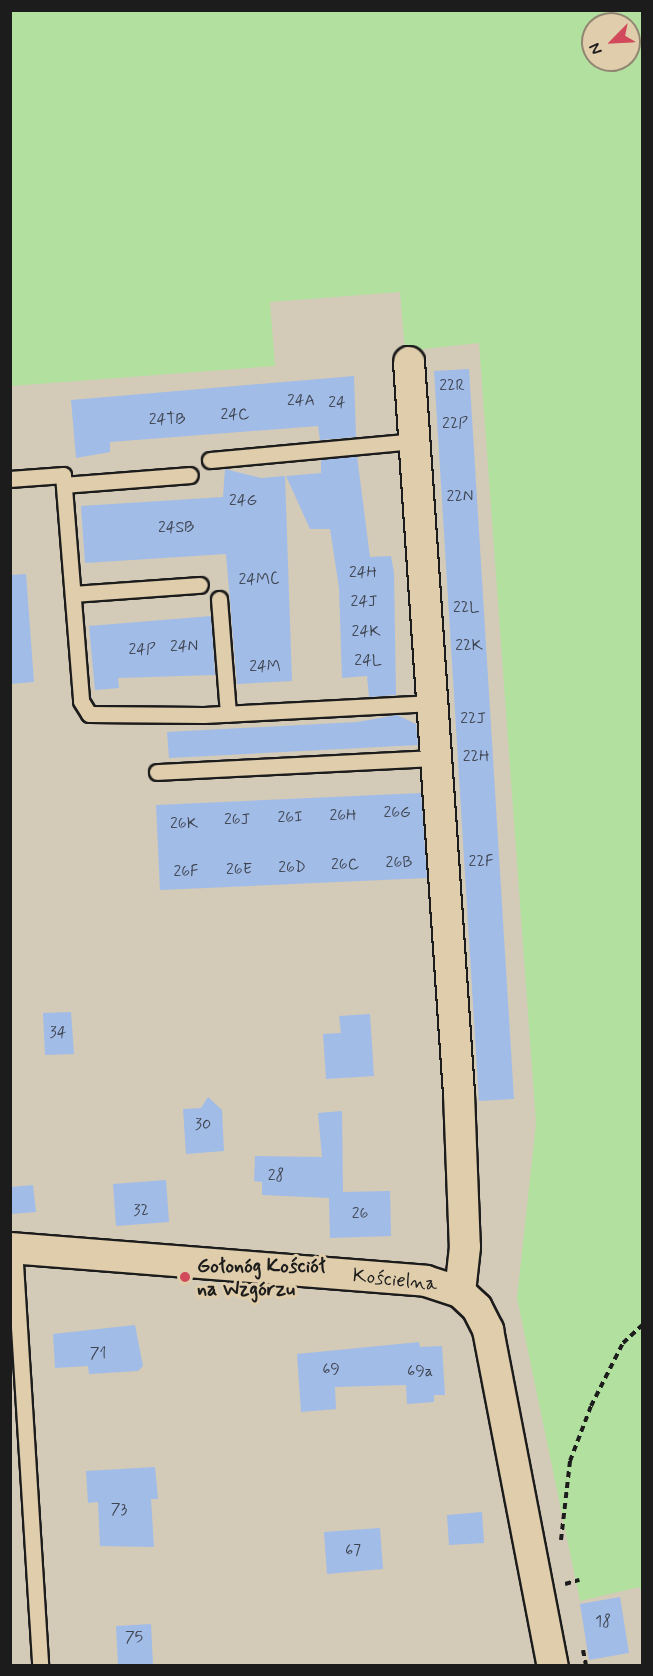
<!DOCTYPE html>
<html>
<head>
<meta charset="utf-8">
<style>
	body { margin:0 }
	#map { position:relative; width:653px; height:1676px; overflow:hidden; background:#d3cab7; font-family:Mynerve,sans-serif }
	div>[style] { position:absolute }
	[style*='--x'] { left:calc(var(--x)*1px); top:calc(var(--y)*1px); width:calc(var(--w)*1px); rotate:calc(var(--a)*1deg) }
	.green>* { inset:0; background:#b2e09f }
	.building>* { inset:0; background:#a2bce8 }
	.path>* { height:4px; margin-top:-2px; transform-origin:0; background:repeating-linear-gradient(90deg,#1c1c1c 0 6px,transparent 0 10.5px) }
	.roads { filter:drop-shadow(2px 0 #1c1c1c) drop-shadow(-2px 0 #1c1c1c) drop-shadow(0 2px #1c1c1c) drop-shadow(0 -2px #1c1c1c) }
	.service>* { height:15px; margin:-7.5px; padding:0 7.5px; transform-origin:7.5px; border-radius:7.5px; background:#dfcdab }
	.minor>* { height:30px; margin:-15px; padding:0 15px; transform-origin:15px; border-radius:15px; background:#dfcdab }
	.dots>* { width:16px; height:16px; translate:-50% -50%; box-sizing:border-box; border:3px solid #dfcdab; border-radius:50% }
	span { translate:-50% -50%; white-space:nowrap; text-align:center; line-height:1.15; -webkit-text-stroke:6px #dfcdab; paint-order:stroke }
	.number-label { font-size:16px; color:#3e444f }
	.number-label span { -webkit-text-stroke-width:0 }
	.poi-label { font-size:20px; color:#1c1c1c; font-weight:700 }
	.left { translate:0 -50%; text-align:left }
	.street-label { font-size:20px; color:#1c1c1c }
	.frame { position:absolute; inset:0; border:12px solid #1c1c1c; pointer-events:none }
	.north { position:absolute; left:581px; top:12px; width:60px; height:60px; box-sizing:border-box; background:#dfcdab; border:2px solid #918672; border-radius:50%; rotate:246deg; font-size:16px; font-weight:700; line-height:24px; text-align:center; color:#1c1c1c }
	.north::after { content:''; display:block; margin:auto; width:21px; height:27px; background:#d1495b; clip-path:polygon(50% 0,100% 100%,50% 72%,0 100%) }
</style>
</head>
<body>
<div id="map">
	<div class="green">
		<div style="clip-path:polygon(evenodd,11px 11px,642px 11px,642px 1593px,639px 1587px,580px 1601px,517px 1298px,536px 1123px,479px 343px,405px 351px,400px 292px,270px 302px,275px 366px,11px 386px,11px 11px,593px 24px,629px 24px,629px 60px,593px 60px,593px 24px)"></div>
	</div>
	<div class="building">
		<div style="clip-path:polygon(469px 369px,514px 1099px,479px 1101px,434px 371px)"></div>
		<div style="clip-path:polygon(354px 376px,356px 437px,320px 440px,318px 426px,110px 442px,110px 452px,76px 458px,71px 400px)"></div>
		<div style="clip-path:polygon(357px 456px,370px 557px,391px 556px,394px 573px,396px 695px,369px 697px,367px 676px,342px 678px,339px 588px,330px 529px,310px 529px,286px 476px,321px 473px,321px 459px)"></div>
		<div style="clip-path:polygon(225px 469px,261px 478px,285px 476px,292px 681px,237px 684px,226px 554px,85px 563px,81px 506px,223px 497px)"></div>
		<div style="clip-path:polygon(26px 574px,34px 682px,10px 684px,10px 575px)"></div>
		<div style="clip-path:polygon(211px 616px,215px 675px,118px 678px,119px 688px,95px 690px,89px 626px)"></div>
		<div style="clip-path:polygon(397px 715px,416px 724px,418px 745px,169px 758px,167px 732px,357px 722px)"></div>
		<div style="clip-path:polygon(421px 793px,427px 878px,160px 890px,156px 805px)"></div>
		<div style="clip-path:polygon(71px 1012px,74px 1054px,45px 1055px,43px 1013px)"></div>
		<div style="clip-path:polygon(370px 1014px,374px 1076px,326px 1079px,323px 1034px,341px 1033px,339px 1016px)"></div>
		<div style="clip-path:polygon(208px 1097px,222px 1110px,224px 1151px,186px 1154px,183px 1109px,201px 1108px)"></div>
		<div style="clip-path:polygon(342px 1111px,343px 1192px,390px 1191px,391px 1236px,330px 1238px,329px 1198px,262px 1195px,262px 1182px,254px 1181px,255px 1156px,322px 1157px,318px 1113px)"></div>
		<div style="clip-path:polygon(166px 1180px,169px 1222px,116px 1226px,113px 1184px)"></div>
		<div style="clip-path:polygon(33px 1185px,36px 1212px,10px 1214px,10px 1187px)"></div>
		<div style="clip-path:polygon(135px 1325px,143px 1366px,138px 1371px,89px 1374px,88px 1366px,55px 1368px,53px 1334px)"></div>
		<div style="clip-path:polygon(419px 1342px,420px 1347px,442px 1346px,445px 1395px,434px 1395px,434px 1402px,407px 1404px,406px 1385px,335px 1387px,336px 1409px,301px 1412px,297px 1354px)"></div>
		<div style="clip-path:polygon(155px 1467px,158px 1499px,151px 1499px,154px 1547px,100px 1546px,98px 1502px,88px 1503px,86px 1471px)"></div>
		<div style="clip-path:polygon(482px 1512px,484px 1543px,449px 1545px,447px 1515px)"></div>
		<div style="clip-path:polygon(380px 1528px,383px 1569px,327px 1574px,324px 1532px)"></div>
		<div style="clip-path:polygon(620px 1597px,629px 1653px,589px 1660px,580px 1604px)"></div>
		<div style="clip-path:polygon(151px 1624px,153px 1665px,118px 1665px,116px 1626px)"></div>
	</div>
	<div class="path">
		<div style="--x:561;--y:1540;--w:80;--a:-83.5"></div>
		<div style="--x:570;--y:1461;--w:59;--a:-69.1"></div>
		<div style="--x:591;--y:1406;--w:71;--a:-63.1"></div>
		<div style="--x:623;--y:1343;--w:26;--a:-43"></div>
		<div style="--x:565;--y:1584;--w:15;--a:-16"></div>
		<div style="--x:583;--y:1650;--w:16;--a:79"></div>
	</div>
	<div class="roads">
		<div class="service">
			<div style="--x:210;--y:460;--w:205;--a:-5.3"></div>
			<div style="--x:10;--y:479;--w:53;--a:-4.3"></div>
			<div style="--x:63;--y:475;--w:227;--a:85.4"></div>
			<div style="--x:81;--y:701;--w:15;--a:58"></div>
			<div style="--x:89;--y:714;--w:115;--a:0.5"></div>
			<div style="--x:204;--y:715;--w:229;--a:-3"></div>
			<div style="--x:64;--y:485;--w:126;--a:-4.5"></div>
			<div style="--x:73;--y:594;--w:127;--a:-4.1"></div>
			<div style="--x:219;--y:599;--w:115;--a:85.5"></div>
			<div style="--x:157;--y:772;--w:280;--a:-2.9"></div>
			<div style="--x:14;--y:1248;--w:419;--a:86.4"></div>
		</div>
		<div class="minor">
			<div style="--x:409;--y:362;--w:734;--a:86.09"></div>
			<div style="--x:459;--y:1094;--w:153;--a:87.8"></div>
			<div style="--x:465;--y:1247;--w:45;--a:96.3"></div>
			<div style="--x:10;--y:1248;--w:417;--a:4.5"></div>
			<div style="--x:426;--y:1281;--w:36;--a:18"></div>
			<div style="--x:460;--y:1292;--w:23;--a:43"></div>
			<div style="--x:477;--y:1308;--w:25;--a:63"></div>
			<div style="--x:488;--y:1330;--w:342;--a:79.1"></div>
		</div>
	</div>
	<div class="dots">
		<div style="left:185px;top:1277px;background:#d1495b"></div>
	</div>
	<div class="number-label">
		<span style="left:452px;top:386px">22R</span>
		<span style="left:301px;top:401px">24A</span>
		<span style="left:337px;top:403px">24</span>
		<span style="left:235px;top:415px">24C</span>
		<span style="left:167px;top:420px">24TB</span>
		<span style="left:455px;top:424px">22P</span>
		<span style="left:460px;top:497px">22N</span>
		<span style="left:243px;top:501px">24G</span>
		<span style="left:176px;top:528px">24SB</span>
		<span style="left:363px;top:573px">24H</span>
		<span style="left:259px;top:580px">24MC</span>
		<span style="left:364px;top:602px">24J</span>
		<span style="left:466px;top:608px">22L</span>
		<span style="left:366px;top:632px">24K</span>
		<span style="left:469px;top:646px">22K</span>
		<span style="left:184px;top:647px">24N</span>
		<span style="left:142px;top:650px">24P</span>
		<span style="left:368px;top:661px">24L</span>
		<span style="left:265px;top:667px">24M</span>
		<span style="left:473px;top:719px">22J</span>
		<span style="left:476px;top:757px">22H</span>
		<span style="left:397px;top:813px">26G</span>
		<span style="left:343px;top:816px">26H</span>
		<span style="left:290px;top:818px">26I</span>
		<span style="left:237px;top:820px">26J</span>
		<span style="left:184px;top:824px">26K</span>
		<span style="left:481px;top:862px">22F</span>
		<span style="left:399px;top:863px">26B</span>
		<span style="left:345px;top:865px">26C</span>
		<span style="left:292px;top:868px">26D</span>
		<span style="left:239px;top:870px">26E</span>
		<span style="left:186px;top:872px">26F</span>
		<span style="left:58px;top:1033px">34</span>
		<span style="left:203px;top:1125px">30</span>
		<span style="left:276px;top:1176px">28</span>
		<span style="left:141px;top:1211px">32</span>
		<span style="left:360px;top:1214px">26</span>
		<span style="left:98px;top:1354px">71</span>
		<span style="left:331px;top:1370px">69</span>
		<span style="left:420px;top:1372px">69a</span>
		<span style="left:119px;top:1510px">73</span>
		<span style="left:353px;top:1551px">67</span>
		<span style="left:603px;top:1622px">18</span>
		<span style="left:134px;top:1638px">75</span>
	</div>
	<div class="poi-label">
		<span class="left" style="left:197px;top:1278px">Gołonóg Kościół<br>na Wzgórzu</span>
	</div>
	<div class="street-label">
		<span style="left:395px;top:1280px;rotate:6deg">Kościelna</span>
	</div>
	<div class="frame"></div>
	<div class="north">N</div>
</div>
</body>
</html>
